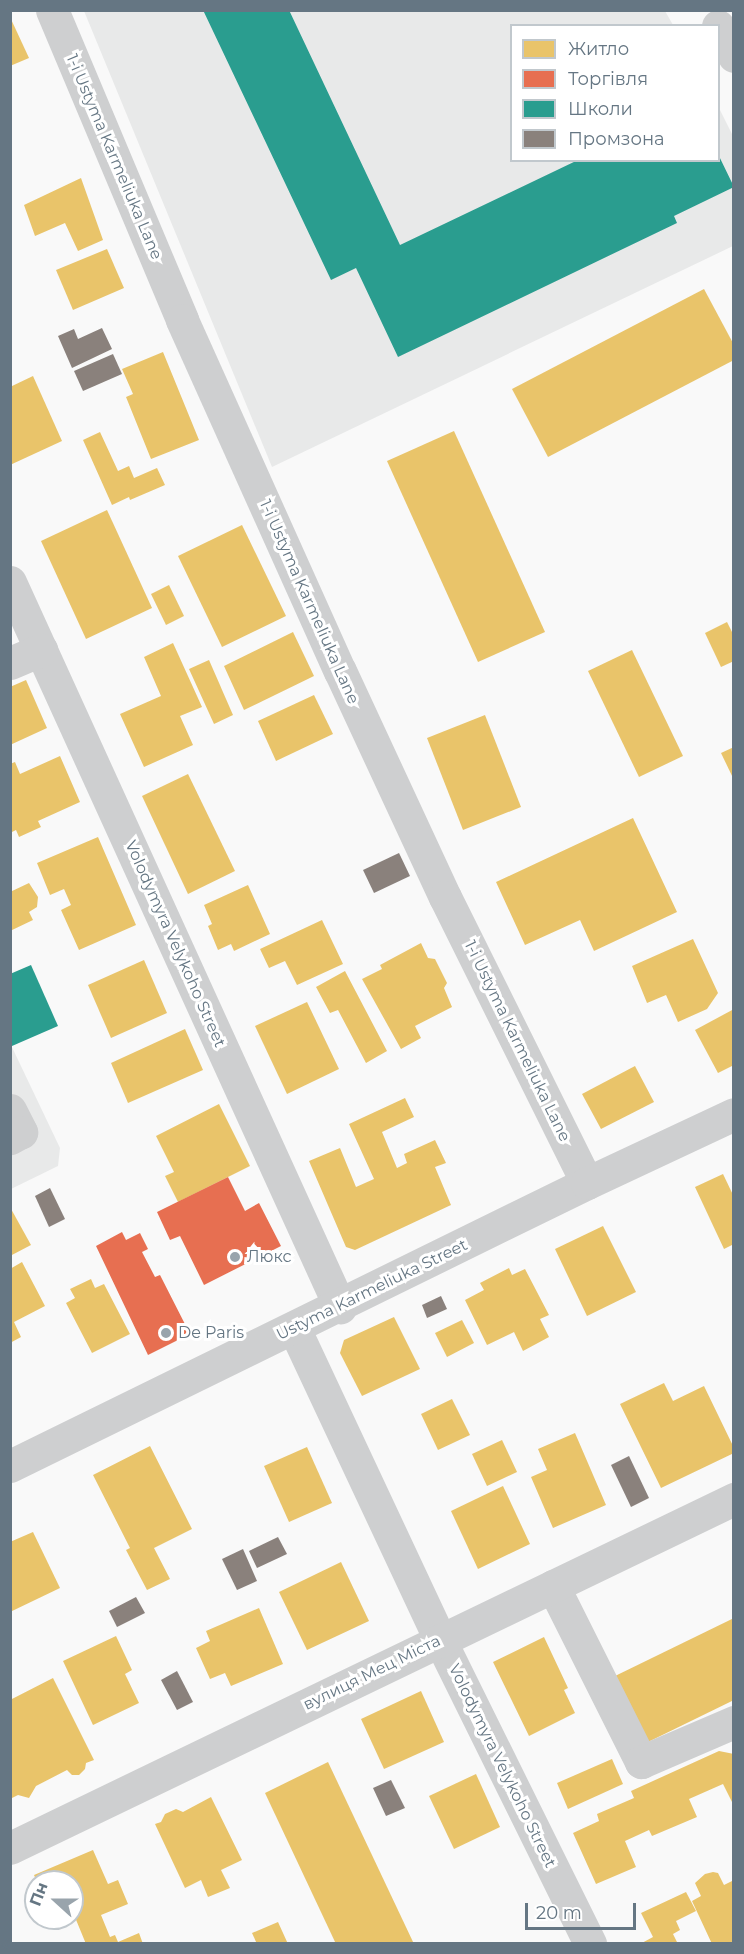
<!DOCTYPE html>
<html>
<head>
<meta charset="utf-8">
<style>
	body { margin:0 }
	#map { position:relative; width:744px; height:1954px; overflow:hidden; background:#f9f9f9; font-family:Montserrat,sans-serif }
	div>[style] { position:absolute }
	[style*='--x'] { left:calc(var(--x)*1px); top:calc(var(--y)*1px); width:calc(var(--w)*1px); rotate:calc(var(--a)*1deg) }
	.built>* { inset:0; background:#e8e9e9 }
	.homes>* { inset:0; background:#e9c46a }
	.shops>* { inset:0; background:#e76f51 }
	.schools>* { inset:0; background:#2a9d8f }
	.industry>* { inset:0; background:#8a817c }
	.minor>* { height:33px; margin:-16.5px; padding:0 16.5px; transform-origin:16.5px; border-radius:16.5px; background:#cecfd0 }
	.dots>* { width:16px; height:16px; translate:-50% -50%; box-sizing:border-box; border:3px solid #fff; border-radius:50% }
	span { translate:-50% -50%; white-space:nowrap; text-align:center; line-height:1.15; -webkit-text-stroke:6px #fff; paint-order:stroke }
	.street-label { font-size:16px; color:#657683 }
	.poi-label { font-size:16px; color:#657683 }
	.left { translate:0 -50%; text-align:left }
	.frame { position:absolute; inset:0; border:12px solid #657683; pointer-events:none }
	.legend { position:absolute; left:510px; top:24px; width:210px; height:138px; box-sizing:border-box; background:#fff; border:2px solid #c1c8cd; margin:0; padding:8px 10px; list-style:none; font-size:18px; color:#657683 }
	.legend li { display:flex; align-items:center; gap:12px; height:30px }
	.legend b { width:30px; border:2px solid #c1c8cd }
	.north { position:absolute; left:24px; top:1870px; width:60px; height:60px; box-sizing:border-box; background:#fff; border:2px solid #c1c8cd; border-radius:50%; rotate:291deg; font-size:16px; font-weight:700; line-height:24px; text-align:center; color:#657683 }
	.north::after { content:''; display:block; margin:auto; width:21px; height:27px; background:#99a4ac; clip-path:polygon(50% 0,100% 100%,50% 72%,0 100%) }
	.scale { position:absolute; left:525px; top:1903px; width:111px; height:27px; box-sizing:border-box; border:3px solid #657683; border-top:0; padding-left:8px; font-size:18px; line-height:21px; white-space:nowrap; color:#657683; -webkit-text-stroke:4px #fff; paint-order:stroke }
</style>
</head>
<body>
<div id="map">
	<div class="built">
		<div style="clip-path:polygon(84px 11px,665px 11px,673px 25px,512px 26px,512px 160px,718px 160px,719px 108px,733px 136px,733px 246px,272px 467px)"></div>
		<div style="clip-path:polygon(10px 1043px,60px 1148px,58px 1166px,11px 1189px)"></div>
	</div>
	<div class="homes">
		<div style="clip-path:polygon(10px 17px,29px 58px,10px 66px)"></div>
		<div style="clip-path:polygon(81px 178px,103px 240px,78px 251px,65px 223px,35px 236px,24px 205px)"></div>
		<div style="clip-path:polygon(107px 249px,124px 288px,73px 310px,56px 270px)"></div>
		<div style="clip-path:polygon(704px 289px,734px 345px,734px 360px,548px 457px,512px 389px)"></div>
		<div style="clip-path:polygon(163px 352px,199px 440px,151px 459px,126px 397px,133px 394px,122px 369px)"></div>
		<div style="clip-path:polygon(33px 376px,62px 441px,10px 465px,10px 387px)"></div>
		<div style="clip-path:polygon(454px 431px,545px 632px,478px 662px,387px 461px)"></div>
		<div style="clip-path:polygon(100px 432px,118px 471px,129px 466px,134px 478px,157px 468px,165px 485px,130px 500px,129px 497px,112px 505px,83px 440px)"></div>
		<div style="clip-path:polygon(107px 510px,152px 608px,86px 639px,41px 541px)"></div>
		<div style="clip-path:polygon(242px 525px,286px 616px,222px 647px,178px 556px)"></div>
		<div style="clip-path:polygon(169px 585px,184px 616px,166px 625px,151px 594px)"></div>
		<div style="clip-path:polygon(727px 622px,734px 636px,734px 661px,721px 667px,705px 633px)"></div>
		<div style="clip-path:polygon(293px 632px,314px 676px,244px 710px,224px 666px)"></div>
		<div style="clip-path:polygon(173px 643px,202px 707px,180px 716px,193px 745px,144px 767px,120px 714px,161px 696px,144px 657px)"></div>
		<div style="clip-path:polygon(632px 650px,683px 756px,639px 777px,588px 671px)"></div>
		<div style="clip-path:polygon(209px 660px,233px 715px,214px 724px,189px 669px)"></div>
		<div style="clip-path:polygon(26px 680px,47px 728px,10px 745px,10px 687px)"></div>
		<div style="clip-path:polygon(314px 695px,333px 734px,276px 761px,258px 721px)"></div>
		<div style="clip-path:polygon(485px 715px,521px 807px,463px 830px,427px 738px)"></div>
		<div style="clip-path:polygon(734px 747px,734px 780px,721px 753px)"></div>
		<div style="clip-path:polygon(60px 756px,80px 802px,38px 821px,41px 827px,19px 837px,16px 830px,10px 833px,10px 764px,15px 762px,20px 774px)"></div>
		<div style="clip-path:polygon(188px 774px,235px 871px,188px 894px,142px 796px)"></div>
		<div style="clip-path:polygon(633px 818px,677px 912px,594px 951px,580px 920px,525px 945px,496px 882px)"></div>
		<div style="clip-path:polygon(98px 837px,136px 925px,79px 950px,61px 910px,71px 905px,64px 889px,50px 895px,37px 863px)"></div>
		<div style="clip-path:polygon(29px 883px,38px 897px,37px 907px,29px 912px,33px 920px,10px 931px,10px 892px)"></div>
		<div style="clip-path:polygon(248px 885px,270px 934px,234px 951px,231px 944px,218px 950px,208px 926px,212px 924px,204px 905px)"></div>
		<div style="clip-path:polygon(322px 920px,343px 964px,297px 985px,285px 961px,269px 968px,260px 949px)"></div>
		<div style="clip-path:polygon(693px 939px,718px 993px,707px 1009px,678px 1022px,666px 995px,647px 1003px,632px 966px)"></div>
		<div style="clip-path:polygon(421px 943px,428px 958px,435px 959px,447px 983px,444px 988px,452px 1007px,415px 1026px,421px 1038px,401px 1049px,362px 979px,382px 969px,380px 965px)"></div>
		<div style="clip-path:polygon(144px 960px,167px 1013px,111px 1038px,88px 985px)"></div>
		<div style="clip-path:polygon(345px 971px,387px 1051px,366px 1063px,338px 1010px,330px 1013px,316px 987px)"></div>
		<div style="clip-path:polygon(307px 1002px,339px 1069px,287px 1094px,255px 1026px)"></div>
		<div style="clip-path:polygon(734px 1009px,734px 1065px,718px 1073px,695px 1030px)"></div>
		<div style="clip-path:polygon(185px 1029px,203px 1070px,128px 1103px,111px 1063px)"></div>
		<div style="clip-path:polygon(635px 1066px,654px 1102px,601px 1129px,582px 1094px)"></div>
		<div style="clip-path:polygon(405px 1098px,414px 1117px,382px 1132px,397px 1168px,407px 1163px,404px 1154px,435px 1140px,446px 1163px,435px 1167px,451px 1205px,355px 1250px,346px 1247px,309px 1161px,340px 1148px,356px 1187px,374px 1179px,349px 1124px)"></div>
		<div style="clip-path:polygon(219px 1104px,250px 1166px,178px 1202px,165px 1176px,174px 1172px,156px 1136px)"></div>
		<div style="clip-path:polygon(723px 1174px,734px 1197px,734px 1244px,724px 1249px,695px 1187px)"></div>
		<div style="clip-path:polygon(10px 1207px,31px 1245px,10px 1256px)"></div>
		<div style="clip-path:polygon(603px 1226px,636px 1292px,587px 1316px,555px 1249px)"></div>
		<div style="clip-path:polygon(22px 1262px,45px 1306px,14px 1322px,21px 1337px,10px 1343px,10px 1269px)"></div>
		<div style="clip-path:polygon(509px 1268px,512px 1275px,525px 1269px,549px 1315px,540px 1319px,549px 1337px,523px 1351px,514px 1332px,487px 1345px,465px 1300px,484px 1290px,480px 1283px)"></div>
		<div style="clip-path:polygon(91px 1279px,95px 1288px,104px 1284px,130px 1334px,92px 1353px,66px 1303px,75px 1298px,70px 1289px)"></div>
		<div style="clip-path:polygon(394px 1317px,420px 1369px,362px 1396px,340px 1353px,344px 1340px)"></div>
		<div style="clip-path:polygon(462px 1320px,474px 1343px,447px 1357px,435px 1333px)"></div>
		<div style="clip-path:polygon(664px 1383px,673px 1401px,704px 1386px,734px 1448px,734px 1453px,661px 1488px,620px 1404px)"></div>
		<div style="clip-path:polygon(452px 1399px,470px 1435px,438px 1450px,421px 1414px)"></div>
		<div style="clip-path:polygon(575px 1433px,606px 1505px,553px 1528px,531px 1477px,547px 1470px,538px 1449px)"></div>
		<div style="clip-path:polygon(502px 1440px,517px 1472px,487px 1486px,472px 1454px)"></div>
		<div style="clip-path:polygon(150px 1446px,192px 1529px,154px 1548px,170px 1579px,147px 1590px,126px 1550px,130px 1548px,93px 1475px)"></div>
		<div style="clip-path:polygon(307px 1447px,332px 1503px,289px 1522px,264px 1466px)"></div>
		<div style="clip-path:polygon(503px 1486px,530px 1544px,478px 1569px,451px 1511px)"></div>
		<div style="clip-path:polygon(33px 1532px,60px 1588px,10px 1612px,10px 1542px)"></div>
		<div style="clip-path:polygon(341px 1562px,369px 1621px,307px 1650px,279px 1592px)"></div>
		<div style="clip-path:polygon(259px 1608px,283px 1664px,231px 1686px,225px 1673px,210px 1679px,196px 1648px,210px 1641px,206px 1631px)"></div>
		<div style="clip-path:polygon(734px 1618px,734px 1700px,646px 1743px,613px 1677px)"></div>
		<div style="clip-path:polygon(116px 1636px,132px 1670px,125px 1674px,139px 1703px,93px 1725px,63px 1661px)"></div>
		<div style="clip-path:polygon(544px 1637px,568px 1688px,564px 1690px,575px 1713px,529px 1736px,493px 1662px)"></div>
		<div style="clip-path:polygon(53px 1678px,94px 1760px,86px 1763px,85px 1769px,79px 1775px,72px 1775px,67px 1770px,36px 1786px,29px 1798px,18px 1795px,10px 1799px,10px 1700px)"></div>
		<div style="clip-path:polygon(421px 1691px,444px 1742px,384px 1769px,361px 1719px)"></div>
		<div style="clip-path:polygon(719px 1751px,734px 1754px,734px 1806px,723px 1784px,689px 1799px,697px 1817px,652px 1836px,649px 1830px,625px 1841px,636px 1867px,596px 1884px,573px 1833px,599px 1821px,597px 1814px,634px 1798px,631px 1791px)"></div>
		<div style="clip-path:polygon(612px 1759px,623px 1784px,568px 1809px,557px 1783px)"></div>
		<div style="clip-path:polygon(328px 1762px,414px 1944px,336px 1944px,265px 1793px)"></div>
		<div style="clip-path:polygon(476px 1774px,500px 1827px,454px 1849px,429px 1796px)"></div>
		<div style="clip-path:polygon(211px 1797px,242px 1860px,221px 1870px,230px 1888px,208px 1897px,201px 1880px,185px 1888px,155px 1824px,161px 1822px,165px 1814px,176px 1809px,183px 1812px)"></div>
		<div style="clip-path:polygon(93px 1850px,108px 1884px,118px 1880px,128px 1904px,101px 1915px,110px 1937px,115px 1935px,118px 1942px,139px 1933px,143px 1944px,86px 1944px,72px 1910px,72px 1882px,37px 1882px,34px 1875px)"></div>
		<div style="clip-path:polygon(713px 1872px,718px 1873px,724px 1885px,734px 1880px,734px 1944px,712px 1944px,692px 1901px,701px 1896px,695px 1883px,705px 1874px)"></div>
		<div style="clip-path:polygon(686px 1892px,696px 1911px,676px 1921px,680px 1930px,673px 1934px,678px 1944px,640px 1944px,653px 1937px,641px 1913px)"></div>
		<div style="clip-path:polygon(278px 1922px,288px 1944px,257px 1944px,252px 1933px)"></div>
	</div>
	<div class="shops">
		<div style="clip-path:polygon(228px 1177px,245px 1211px,259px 1203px,281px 1246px,204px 1285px,180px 1236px,170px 1240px,157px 1212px)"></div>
		<div style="clip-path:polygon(122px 1232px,126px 1240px,140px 1233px,148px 1249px,142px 1252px,155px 1277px,160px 1275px,190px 1334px,148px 1355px,96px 1246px)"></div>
	</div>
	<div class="schools">
		<div style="clip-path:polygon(203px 10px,289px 10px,400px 245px,578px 160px,718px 160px,718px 154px,734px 187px,674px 216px,677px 223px,398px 357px,356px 268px,331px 280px)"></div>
		<div style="clip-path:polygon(31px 965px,58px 1026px,12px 1046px,10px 974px)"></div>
	</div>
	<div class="industry">
		<div style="clip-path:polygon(102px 328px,112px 349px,72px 368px,58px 336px,74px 329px,78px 339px)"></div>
		<div style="clip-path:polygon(113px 354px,122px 374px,83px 391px,74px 371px)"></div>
		<div style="clip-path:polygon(399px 853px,410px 876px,374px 893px,363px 870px)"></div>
		<div style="clip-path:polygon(50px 1188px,65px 1219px,49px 1227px,35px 1196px)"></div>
		<div style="clip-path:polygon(441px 1296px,447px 1309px,427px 1318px,422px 1305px)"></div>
		<div style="clip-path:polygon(629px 1456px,649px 1498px,631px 1507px,611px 1465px)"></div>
		<div style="clip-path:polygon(278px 1537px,287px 1554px,257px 1568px,249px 1551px)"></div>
		<div style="clip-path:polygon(243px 1549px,257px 1581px,237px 1590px,222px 1559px)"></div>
		<div style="clip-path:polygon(136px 1597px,145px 1613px,117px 1627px,109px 1611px)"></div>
		<div style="clip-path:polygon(177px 1671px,193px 1702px,177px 1710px,161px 1680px)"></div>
		<div style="clip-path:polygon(391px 1780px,405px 1808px,386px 1816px,373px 1788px)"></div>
	</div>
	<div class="minor">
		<div style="--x:52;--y:10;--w:336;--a:67.2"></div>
		<div style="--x:182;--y:320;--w:385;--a:65.8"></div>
		<div style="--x:340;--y:671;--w:249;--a:65.1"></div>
		<div style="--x:445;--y:897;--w:319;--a:63.6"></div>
		<div style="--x:718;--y:26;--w:34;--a:62"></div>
		<div style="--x:10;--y:582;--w:797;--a:65.53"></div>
		<div style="--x:10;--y:663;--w:34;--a:-23"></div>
		<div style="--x:10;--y:1110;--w:25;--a:63"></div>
		<div style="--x:21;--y:1132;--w:13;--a:151"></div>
		<div style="--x:294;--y:1328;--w:344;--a:64.9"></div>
		<div style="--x:440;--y:1640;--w:339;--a:63.7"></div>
		<div style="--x:10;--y:1466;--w:643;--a:-26.13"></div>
		<div style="--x:587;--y:1183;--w:162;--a:-25.1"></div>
		<div style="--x:553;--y:1586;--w:197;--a:63.4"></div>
		<div style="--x:641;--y:1762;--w:101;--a:-23.3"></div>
		<div style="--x:10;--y:1848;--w:804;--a:-25.74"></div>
	</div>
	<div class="dots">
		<div style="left:235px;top:1257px;background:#99a4ac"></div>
		<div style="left:166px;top:1333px;background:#99a4ac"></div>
	</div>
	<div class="street-label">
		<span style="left:114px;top:157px;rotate:67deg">1-i Ustyma Karmeliuka Lane</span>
		<span style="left:309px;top:602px;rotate:66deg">1-i Ustyma Karmeliuka Lane</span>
		<span style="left:175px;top:944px;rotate:66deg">Volodymyra Velykoho Street</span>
		<span style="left:517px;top:1041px;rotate:64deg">1-i Ustyma Karmeliuka Lane</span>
		<span style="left:372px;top:1290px;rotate:-26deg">Ustyma Karmeliuka Street</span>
		<span style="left:372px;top:1673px;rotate:-26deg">вулиця Мец Міста</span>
		<span style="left:502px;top:1766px;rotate:64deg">Volodymyra Velykoho Street</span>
	</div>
	<div class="poi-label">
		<span class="left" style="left:247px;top:1257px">Люкс</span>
		<span class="left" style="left:178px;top:1333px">De Paris</span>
	</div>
	<div class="frame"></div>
	<ul class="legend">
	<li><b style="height:16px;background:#e9c46a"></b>Житло</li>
	<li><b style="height:16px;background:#e76f51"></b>Торгівля</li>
	<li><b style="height:16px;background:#2a9d8f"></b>Школи</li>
	<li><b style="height:16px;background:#8a817c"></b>Промзона</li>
	</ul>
	<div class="north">Пн</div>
	<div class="scale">20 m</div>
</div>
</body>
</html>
